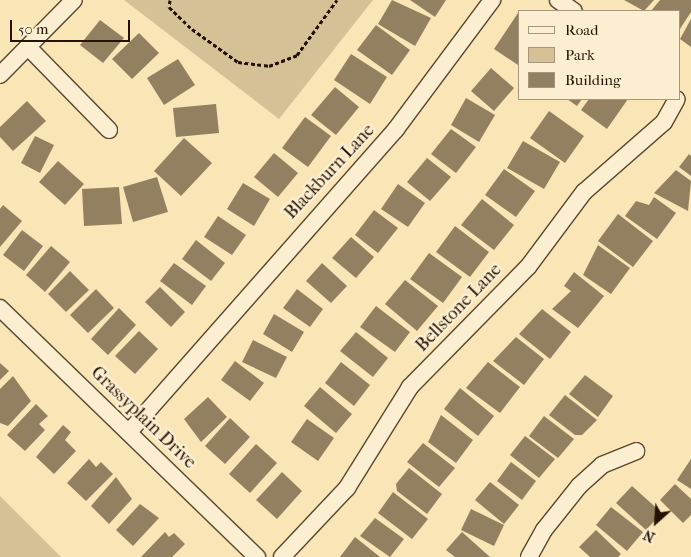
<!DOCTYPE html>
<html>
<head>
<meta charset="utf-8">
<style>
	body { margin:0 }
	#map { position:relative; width:691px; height:557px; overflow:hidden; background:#fae5b6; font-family:"IM FELL French Canon",serif }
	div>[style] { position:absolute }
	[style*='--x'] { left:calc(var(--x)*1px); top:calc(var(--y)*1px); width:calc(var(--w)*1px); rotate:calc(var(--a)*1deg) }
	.green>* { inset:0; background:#d6c197 }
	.building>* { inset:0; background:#938060 }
	.path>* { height:3px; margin-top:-1.5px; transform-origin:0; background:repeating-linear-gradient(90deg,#241302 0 4px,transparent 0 6.5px) }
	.roads { filter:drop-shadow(1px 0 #5a482f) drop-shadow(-1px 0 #5a482f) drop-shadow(0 1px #5a482f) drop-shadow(0 -1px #5a482f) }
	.street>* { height:16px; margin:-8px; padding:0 8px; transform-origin:8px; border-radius:8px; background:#fceed0 }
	span { translate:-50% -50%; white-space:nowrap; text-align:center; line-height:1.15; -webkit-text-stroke:5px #fceed0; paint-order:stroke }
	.street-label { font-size:18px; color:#241302 }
	.legend { position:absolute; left:518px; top:10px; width:162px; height:90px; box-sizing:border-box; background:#fceed0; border:1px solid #a6967e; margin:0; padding:6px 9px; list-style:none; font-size:15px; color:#241302 }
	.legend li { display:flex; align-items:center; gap:10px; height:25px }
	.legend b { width:25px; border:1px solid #a6967e }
	.north { position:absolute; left:631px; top:497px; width:50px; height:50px; -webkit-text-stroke:4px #fceed0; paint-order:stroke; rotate:206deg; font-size:14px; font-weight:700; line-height:20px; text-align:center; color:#241302 }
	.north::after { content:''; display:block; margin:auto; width:18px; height:22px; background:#241302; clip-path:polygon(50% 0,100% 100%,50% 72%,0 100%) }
	.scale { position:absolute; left:10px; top:20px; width:120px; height:22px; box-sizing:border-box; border:2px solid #241302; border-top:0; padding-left:6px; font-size:15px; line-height:18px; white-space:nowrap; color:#241302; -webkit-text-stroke:4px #fceed0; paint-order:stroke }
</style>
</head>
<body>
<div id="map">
	<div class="green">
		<div style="clip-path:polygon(124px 0,373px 0,279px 119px)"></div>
		<div style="clip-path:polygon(0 496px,61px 557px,0 557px)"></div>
	</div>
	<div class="building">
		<div style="clip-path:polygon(392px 0,431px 18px,415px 46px,378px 24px)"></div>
		<div style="clip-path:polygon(410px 0,446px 0,435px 17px)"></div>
		<div style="clip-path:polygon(624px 0,654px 0,644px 11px)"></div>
		<div style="clip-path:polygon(660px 0,691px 0,691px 12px,680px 29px,680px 11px,651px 11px)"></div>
		<div style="clip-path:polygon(520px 10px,520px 63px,518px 65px,494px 49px)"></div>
		<div style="clip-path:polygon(691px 19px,691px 47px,680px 39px)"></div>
		<div style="clip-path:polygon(100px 20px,124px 38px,103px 63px,80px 45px)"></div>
		<div style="clip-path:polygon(376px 25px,410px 50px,392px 75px,357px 50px)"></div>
		<div style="clip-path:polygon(139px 33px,159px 53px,132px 79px,112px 59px)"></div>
		<div style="clip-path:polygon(351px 54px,387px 77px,370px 104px,334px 80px)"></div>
		<div style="clip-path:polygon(178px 59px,195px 85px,164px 105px,147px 78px)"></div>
		<div style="clip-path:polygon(491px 68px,514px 88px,494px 111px,471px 91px)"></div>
		<div style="clip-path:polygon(335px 87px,359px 107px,336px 135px,311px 115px)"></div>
		<div style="clip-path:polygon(466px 98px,495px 115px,479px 142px,451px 125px)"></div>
		<div style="clip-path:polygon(567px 99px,582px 99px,577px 106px)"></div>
		<div style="clip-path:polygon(589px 99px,628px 99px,607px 129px,581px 110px)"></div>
		<div style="clip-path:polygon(27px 101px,46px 121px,13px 151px,0 137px,0 127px)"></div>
		<div style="clip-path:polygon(216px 104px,219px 133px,176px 137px,173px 108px)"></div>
		<div style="clip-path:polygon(549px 111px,584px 136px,565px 163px,530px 138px)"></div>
		<div style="clip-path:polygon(305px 117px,331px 136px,308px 167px,282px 148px)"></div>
		<div style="clip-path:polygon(451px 129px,476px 147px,456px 173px,431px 154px)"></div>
		<div style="clip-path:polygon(35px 136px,54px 145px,40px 173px,21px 163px)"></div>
		<div style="clip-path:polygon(184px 138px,212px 163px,181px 196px,154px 171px)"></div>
		<div style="clip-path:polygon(523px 141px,560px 162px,544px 189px,507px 168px)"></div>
		<div style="clip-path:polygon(274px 153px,298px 173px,278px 197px,254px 177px)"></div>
		<div style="clip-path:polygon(689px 154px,691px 156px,691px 176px,679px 167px)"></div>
		<div style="clip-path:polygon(427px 158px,451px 177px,430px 201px,407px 182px)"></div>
		<div style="clip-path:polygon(58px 161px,84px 184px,65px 205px,39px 182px)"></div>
		<div style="clip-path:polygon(504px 169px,535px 191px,516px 217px,485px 195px)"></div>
		<div style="clip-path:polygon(676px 170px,691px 181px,688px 211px,654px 193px)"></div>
		<div style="clip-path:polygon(157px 177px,168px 212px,133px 222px,123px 187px)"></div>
		<div style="clip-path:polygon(243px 183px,270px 199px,254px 226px,227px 209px)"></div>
		<div style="clip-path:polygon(398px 184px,425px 203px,408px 227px,381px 209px)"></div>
		<div style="clip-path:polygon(119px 187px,122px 224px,84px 226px,82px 189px)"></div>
		<div style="clip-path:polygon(654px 197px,676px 213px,657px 239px,625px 216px,636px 201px,649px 205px)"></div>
		<div style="clip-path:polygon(482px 199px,514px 225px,494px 250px,461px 225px)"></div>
		<div style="clip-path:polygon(3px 205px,22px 221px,0 247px,0 209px)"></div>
		<div style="clip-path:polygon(374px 210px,398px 228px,378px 253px,355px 235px)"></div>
		<div style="clip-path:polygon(618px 214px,653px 241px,633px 267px,598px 241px)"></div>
		<div style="clip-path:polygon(218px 216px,246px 235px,232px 255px,204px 237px)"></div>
		<div style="clip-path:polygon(455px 226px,489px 252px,470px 277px,436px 252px)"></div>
		<div style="clip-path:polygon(22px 230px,43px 246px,24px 271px,3px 255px)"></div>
		<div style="clip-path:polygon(351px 237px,374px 257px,356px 278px,332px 258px)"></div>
		<div style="clip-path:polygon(196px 240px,225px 263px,211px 281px,182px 259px)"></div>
		<div style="clip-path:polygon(598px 245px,630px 268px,611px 294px,583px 275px)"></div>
		<div style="clip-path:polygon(51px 246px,70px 262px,45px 292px,26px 275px)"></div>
		<div style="clip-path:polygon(429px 253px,462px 277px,443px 303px,410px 279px)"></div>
		<div style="clip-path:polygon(174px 263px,206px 286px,192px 305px,160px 281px)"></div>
		<div style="clip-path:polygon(322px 263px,347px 286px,331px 303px,306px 281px)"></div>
		<div style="clip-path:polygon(70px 271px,89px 290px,66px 312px,48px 294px)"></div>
		<div style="clip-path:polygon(574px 272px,604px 296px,578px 328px,552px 309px,571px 291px,564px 286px)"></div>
		<div style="clip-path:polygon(405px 280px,438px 306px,417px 331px,385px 304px)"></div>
		<div style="clip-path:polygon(160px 287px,185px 312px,171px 327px,145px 302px)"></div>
		<div style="clip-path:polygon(96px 289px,114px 308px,88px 333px,70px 315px)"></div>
		<div style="clip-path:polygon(297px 289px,323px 309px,310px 327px,283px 308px)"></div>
		<div style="clip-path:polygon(376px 306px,410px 332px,395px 352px,360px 327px)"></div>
		<div style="clip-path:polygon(119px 308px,136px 325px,108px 355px,91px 339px)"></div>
		<div style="clip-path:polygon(542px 309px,571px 332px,550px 359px,519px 334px)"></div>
		<div style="clip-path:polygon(274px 314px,304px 332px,292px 352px,263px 334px)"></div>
		<div style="clip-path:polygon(139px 331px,158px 349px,135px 374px,115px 356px)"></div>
		<div style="clip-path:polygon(356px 332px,388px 358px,373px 377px,340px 351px)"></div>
		<div style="clip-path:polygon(516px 337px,544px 359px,524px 385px,493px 361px)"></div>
		<div style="clip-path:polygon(253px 340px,287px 357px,276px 378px,242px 362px)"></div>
		<div style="clip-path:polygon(235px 361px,264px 383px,250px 401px,221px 380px)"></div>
		<div style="clip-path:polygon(341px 362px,370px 385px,354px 406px,325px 383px)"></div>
		<div style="clip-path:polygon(488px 362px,520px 387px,500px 413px,466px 388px)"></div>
		<div style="clip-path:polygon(0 363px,9px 371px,0 380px)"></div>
		<div style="clip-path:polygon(585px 375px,613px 396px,598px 417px,569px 394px)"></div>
		<div style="clip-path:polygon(13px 376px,31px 401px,8px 426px,0 423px,0 389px)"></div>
		<div style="clip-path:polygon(320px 387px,352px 414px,336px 433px,304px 406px)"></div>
		<div style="clip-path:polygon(460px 388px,494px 416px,478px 436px,444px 409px)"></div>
		<div style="clip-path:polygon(565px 395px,597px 420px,582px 435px,575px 435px,549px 415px)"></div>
		<div style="clip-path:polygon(208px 397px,227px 417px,201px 442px,184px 419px)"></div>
		<div style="clip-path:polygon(36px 404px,48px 416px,39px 424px,45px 430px,25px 451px,7px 435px)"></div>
		<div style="clip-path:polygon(441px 415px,473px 440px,456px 463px,428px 442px)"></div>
		<div style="clip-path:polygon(544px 416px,574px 439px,558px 458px,529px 436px)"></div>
		<div style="clip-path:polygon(230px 418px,250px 437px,225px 464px,205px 446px)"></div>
		<div style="clip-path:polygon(307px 419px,334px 438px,318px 461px,291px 442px)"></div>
		<div style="clip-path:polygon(63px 425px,71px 432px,65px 440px,76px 451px,54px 474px,36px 457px)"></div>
		<div style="clip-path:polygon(525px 436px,555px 459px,539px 478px,510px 455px)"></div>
		<div style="clip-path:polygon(423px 443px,455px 468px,439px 487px,407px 462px)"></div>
		<div style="clip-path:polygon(256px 444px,277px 463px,250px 493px,229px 474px)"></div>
		<div style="clip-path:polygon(89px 459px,96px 467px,101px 462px,113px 474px,86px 501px,67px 483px)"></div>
		<div style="clip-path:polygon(691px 459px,691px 489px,677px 480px)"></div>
		<div style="clip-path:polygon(511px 462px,536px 481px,522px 500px,497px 481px)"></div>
		<div style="clip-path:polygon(409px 468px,442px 494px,427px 514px,397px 491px,396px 484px)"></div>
		<div style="clip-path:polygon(282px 472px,302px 491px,277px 519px,256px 500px)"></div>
		<div style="clip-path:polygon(116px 477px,132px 499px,109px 524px,91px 506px)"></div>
		<div style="clip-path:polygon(490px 482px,519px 505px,504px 524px,475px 500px)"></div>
		<div style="clip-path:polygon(675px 484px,691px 499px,691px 515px,683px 523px,660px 500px)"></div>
		<div style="clip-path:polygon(632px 486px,662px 513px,646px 530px,616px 503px)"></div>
		<div style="clip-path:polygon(393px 492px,428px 519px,412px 539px,378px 513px)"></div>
		<div style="clip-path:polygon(140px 504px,159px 518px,133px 546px,116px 530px)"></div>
		<div style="clip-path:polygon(611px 507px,643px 532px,627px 551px,596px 525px)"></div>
		<div style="clip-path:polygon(471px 509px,504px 525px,494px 546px,461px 530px)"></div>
		<div style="clip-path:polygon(375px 518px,404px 539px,390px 557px,360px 536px)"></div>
		<div style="clip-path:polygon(596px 530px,621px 554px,618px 557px,590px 557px,579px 547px)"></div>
		<div style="clip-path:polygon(165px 532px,169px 537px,174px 533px,185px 544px,172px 557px,141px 557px)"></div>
		<div style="clip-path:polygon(462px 532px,490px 557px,455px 557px,446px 550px)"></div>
		<div style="clip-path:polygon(355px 537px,380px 557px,340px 557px)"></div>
	</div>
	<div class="path">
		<div style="--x:170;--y:0;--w:7;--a:98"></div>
		<div style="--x:169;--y:7;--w:32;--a:44"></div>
		<div style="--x:192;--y:29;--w:57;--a:35.7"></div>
		<div style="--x:238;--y:62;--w:31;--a:7"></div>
		<div style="--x:269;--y:66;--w:30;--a:-21"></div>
		<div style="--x:297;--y:55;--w:68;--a:-54"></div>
	</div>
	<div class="roads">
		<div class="street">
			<div style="--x:558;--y:0;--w:19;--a:35"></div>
			<div style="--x:28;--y:47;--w:116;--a:45.7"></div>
			<div style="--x:0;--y:75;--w:105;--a:-45.4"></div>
			<div style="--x:0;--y:308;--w:358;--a:44.1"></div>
			<div style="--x:129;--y:432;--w:404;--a:-48.6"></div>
			<div style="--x:396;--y:129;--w:161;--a:-53.3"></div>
			<div style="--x:282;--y:557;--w:95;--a:-46.7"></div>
			<div style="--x:347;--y:488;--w:119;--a:-58"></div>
			<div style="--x:410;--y:387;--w:168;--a:-45.5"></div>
			<div style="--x:528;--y:267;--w:94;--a:-53.3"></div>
			<div style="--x:584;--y:192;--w:106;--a:-41.2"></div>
			<div style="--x:664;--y:122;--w:26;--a:-61"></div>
			<div style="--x:529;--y:557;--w:31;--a:-61"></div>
			<div style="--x:544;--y:530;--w:56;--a:-51.5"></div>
			<div style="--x:579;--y:486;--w:31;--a:-42"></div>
			<div style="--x:602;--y:465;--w:37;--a:-22"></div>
		</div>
	</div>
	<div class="street-label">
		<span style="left:330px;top:172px;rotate:-47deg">Blackburn Lane</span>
		<span style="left:459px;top:308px;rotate:-46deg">Bellstone Lane</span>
		<span style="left:143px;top:418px;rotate:44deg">Grassyplain Drive</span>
	</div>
	<ul class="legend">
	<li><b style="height:6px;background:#fceed0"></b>Road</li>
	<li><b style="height:14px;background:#d6c197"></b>Park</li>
	<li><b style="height:14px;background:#938060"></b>Building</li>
	</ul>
	<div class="north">N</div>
	<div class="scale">50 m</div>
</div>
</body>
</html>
